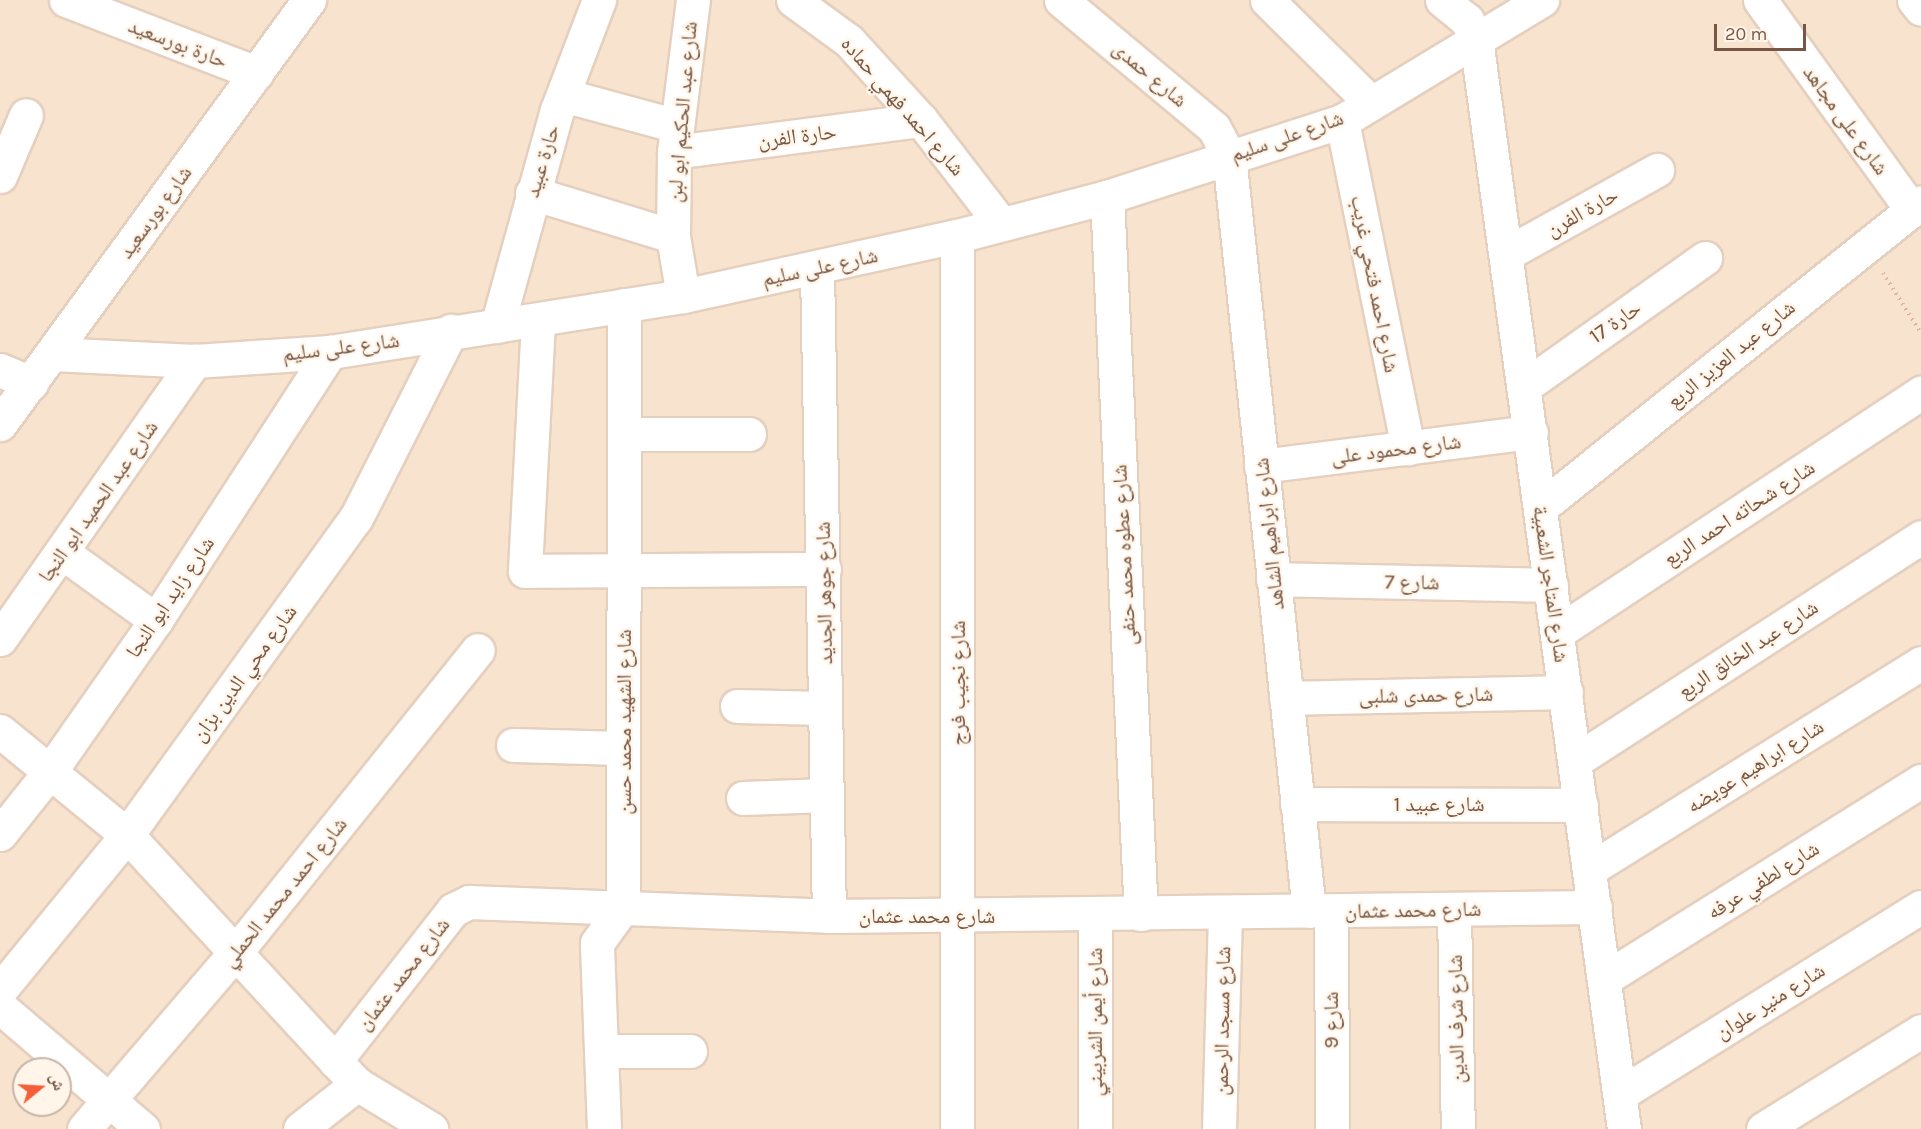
<!DOCTYPE html>
<html>
<head>
<meta charset="utf-8">
<style>
	body { margin:0 }
	#map { position:relative; width:1921px; height:1129px; overflow:hidden; background:#fef2e0; font-family:Karla,"Noto Naskh Arabic",sans-serif }
	div>[style] { position:absolute }
	[style*='--x'] { left:calc(var(--x)*1px); top:calc(var(--y)*1px); width:calc(var(--w)*1px); rotate:calc(var(--a)*1deg) }
	.residential>* { inset:0; background:#f7e3ce }
	.path>* { height:4px; margin-top:-2px; transform-origin:0; background:repeating-linear-gradient(90deg,#dbb198 0 1.5px,transparent 0 6px) }
	.roads { filter:drop-shadow(2px 0 #e5cfbe) drop-shadow(-2px 0 #e5cfbe) drop-shadow(0 2px #e5cfbe) drop-shadow(0 -2px #e5cfbe) }
	.minor>* { height:33px; margin:-16.5px; padding:0 16.5px; transform-origin:16.5px; border-radius:16.5px; background:#fff }
	.tertiary>* { height:33px; margin:-16.5px; padding:0 16.5px; transform-origin:16.5px; border-radius:16.5px; background:#fff }
	span { translate:-50% -50%; white-space:nowrap; text-align:center; line-height:1.15; -webkit-text-stroke:4.5px #fff5e8; paint-order:stroke }
	.street-label { font-size:21px; color:#775645 }
	.north { position:absolute; left:12px; top:1057px; width:60px; height:60px; box-sizing:border-box; background:#fff5e8; border:2px solid #c9b5a7; border-radius:50%; rotate:72deg; font-size:16px; font-weight:700; line-height:24px; text-align:center; color:#775645 }
	.north::after { content:''; display:block; margin:auto; width:21px; height:27px; background:#f45f39; clip-path:polygon(50% 0,100% 100%,50% 72%,0 100%) }
	.scale { position:absolute; left:1714px; top:24px; width:92px; height:27px; box-sizing:border-box; border:3px solid #775645; border-top:0; padding-left:8px; font-size:18px; line-height:21px; white-space:nowrap; color:#775645; -webkit-text-stroke:4px #fff5e8; paint-order:stroke }
</style>
</head>
<body>
<div id="map">
	<div class="residential">
		<div style="clip-path:polygon(evenodd,0 0,1921px 0,1921px 1129px,0 1129px,0 0,24px 1069px,60px 1069px,60px 1105px,24px 1105px,24px 1069px)"></div>
	</div>
	<div class="path">
		<div style="--x:1883;--y:273;--w:71;--a:57.7"></div>
	</div>
	<div class="roads">
		<div class="minor">
			<div style="--x:66;--y:0;--w:204;--a:21"></div>
			<div style="--x:793;--y:0;--w:69;--a:36.2"></div>
			<div style="--x:849;--y:41;--w:107;--a:47.7"></div>
			<div style="--x:921;--y:120;--w:131;--a:52.4"></div>
			<div style="--x:1061;--y:0;--w:199;--a:39.9"></div>
			<div style="--x:1214;--y:128;--w:32;--a:62"></div>
			<div style="--x:1229;--y:156;--w:759;--a:83.95"></div>
			<div style="--x:1267;--y:0;--w:145;--a:44.7"></div>
			<div style="--x:1442;--y:0;--w:32;--a:39"></div>
			<div style="--x:1467;--y:20;--w:21;--a:65"></div>
			<div style="--x:1476;--y:39;--w:1100;--a:82.27"></div>
			<div style="--x:1760;--y:0;--w:259;--a:54.1"></div>
			<div style="--x:1914;--y:0;--w:11;--a:52"></div>
			<div style="--x:563;--y:95;--w:118;--a:15.2"></div>
			<div style="--x:1342;--y:121;--w:334;--a:78.6"></div>
			<div style="--x:674;--y:152;--w:249;--a:-7.4"></div>
			<div style="--x:0;--y:176;--w:66;--a:-66.9"></div>
			<div style="--x:532;--y:193;--w:147;--a:17"></div>
			<div style="--x:1107;--y:197;--w:718;--a:87.29"></div>
			<div style="--x:957;--y:236;--w:893;--a:90"></div>
			<div style="--x:1506;--y:254;--w:173;--a:-29.1"></div>
			<div style="--x:817;--y:269;--w:647;--a:88.94"></div>
			<div style="--x:683;--y:296;--w:61;--a:-99.5"></div>
			<div style="--x:673;--y:236;--w:84;--a:-89.3"></div>
			<div style="--x:674;--y:152;--w:153;--a:-82.9"></div>
			<div style="--x:538;--y:321;--w:250;--a:93"></div>
			<div style="--x:525;--y:571;--w:299;--a:-0.4"></div>
			<div style="--x:497;--y:326;--w:224;--a:-74.5"></div>
			<div style="--x:557;--y:110;--w:118;--a:-69.1"></div>
			<div style="--x:52;--y:354;--w:143;--a:2.8"></div>
			<div style="--x:195;--y:361;--w:135;--a:-3.8"></div>
			<div style="--x:330;--y:352;--w:357;--a:-9"></div>
			<div style="--x:683;--y:296;--w:280;--a:-12.4"></div>
			<div style="--x:957;--y:236;--w:155;--a:-14.6"></div>
			<div style="--x:1107;--y:197;--w:247;--a:-17.9"></div>
			<div style="--x:1342;--y:121;--w:234;--a:-31.2"></div>
			<div style="--x:0;--y:370;--w:34;--a:23"></div>
			<div style="--x:1525;--y:386;--w:221;--a:-35.4"></div>
			<div style="--x:625;--y:434;--w:124;--a:0"></div>
			<div style="--x:1261;--y:466;--w:272;--a:-7.2"></div>
			<div style="--x:1541;--y:507;--w:487;--a:-38.7"></div>
			<div style="--x:63;--y:553;--w:115;--a:35.8"></div>
			<div style="--x:1273;--y:579;--w:278;--a:1.2"></div>
			<div style="--x:1558;--y:632;--w:435;--a:-33.4"></div>
			<div style="--x:0;--y:639;--w:340;--a:-55"></div>
			<div style="--x:1286;--y:698;--w:280;--a:-1.2"></div>
			<div style="--x:737;--y:706;--w:88;--a:1.3"></div>
			<div style="--x:0;--y:731;--w:164;--a:39.3"></div>
			<div style="--x:127;--y:835;--w:339;--a:47.3"></div>
			<div style="--x:357;--y:1084;--w:87;--a:31.3"></div>
			<div style="--x:513;--y:745;--w:110;--a:1.6"></div>
			<div style="--x:1575;--y:761;--w:412;--a:-32.9"></div>
			<div style="--x:743;--y:798;--w:84;--a:-2"></div>
			<div style="--x:1297;--y:804;--w:284;--a:0.2"></div>
			<div style="--x:0;--y:834;--w:82;--a:-51.4"></div>
			<div style="--x:51;--y:770;--w:183;--a:-55"></div>
			<div style="--x:156;--y:620;--w:320;--a:-57"></div>
			<div style="--x:1590;--y:869;--w:390;--a:-31.9"></div>
			<div style="--x:1454;--y:909;--w:220;--a:89"></div>
			<div style="--x:1331;--y:911;--w:218;--a:89.7"></div>
			<div style="--x:1095;--y:914;--w:215;--a:90"></div>
			<div style="--x:1604;--y:979;--w:374;--a:-32"></div>
			<div style="--x:0;--y:990;--w:200;--a:-50.7"></div>
			<div style="--x:127;--y:835;--w:391;--a:-54.2"></div>
			<div style="--x:356;--y:518;--w:210;--a:-63.1"></div>
			<div style="--x:0;--y:1007;--w:188;--a:40.5"></div>
			<div style="--x:602;--y:1051;--w:88;--a:0"></div>
			<div style="--x:335;--y:1061;--w:192;--a:-52"></div>
			<div style="--x:453;--y:910;--w:18;--a:-27"></div>
			<div style="--x:469;--y:902;--w:360;--a:2.2"></div>
			<div style="--x:829;--y:916;--w:766;--a:-0.67"></div>
			<div style="--x:1620;--y:1094;--w:354;--a:-31.9"></div>
			<div style="--x:84;--y:1129;--w:232;--a:-49.4"></div>
			<div style="--x:235;--y:953;--w:388;--a:-51.3"></div>
			<div style="--x:300;--y:1129;--w:73;--a:-38.3"></div>
			<div style="--x:604;--y:1129;--w:186;--a:-92.2"></div>
			<div style="--x:597;--y:943;--w:44;--a:-54.2"></div>
			<div style="--x:623;--y:907;--w:602;--a:-89.9"></div>
			<div style="--x:1219;--y:1129;--w:217;--a:-88.4"></div>
			<div style="--x:1763;--y:1129;--w:186;--a:-31.8"></div>
		</div>
		<div class="tertiary">
			<div style="--x:0;--y:424;--w:525;--a:-53.92"></div>
		</div>
	</div>
	<div class="street-label">
		<span style="left:178px;top:43px;rotate:21deg">حارة بورسعيد</span>
		<span style="left:1150px;top:74px;rotate:40deg">شارع حمدى</span>
		<span style="left:903px;top:106px;rotate:49deg">شارع احمد فهمي حماده</span>
		<span style="left:682px;top:112px;rotate:-85deg">شارع عبد الحكيم ابو لبن</span>
		<span style="left:1846px;top:120px;rotate:54deg">شارع على مجاهد</span>
		<span style="left:797px;top:136px;rotate:-7deg">حارة الفرن</span>
		<span style="left:1287px;top:136px;rotate:-19deg">شارع على سليم</span>
		<span style="left:542px;top:161px;rotate:-73deg">حارة عبيد</span>
		<span style="left:155px;top:212px;rotate:-54deg">شارع بورسعيد</span>
		<span style="left:1582px;top:212px;rotate:-29deg">حارة الفرن</span>
		<span style="left:820px;top:267px;rotate:-12deg">شارع على سليم</span>
		<span style="left:1375px;top:284px;rotate:79deg">شارع احمد فتحي غريب</span>
		<span style="left:1615px;top:322px;rotate:-35deg">حارة 17</span>
		<span style="left:341px;top:347px;rotate:-7deg">شارع على سليم</span>
		<span style="left:1731px;top:354px;rotate:-39deg">شارع عبد العزيز الربع</span>
		<span style="left:1396px;top:449px;rotate:-7deg">شارع محمود على</span>
		<span style="left:98px;top:501px;rotate:-55deg">شارع عبد الحميد ابو النجا</span>
		<span style="left:1739px;top:513px;rotate:-33deg">شارع شحاته احمد الربع</span>
		<span style="left:1269px;top:534px;rotate:-96deg">شارع ابراهيم الشاهد</span>
		<span style="left:1124px;top:555px;rotate:-93deg">شارع عطوه محمد حنفى</span>
		<span style="left:1412px;top:582px;rotate:1deg">شارع 7</span>
		<span style="left:1551px;top:584px;rotate:82deg">شارع المتاجر الشعبية</span>
		<span style="left:824px;top:593px;rotate:-91deg">شارع جوهر الجديد</span>
		<span style="left:170px;top:597px;rotate:-56deg">شارع زايد ابو النجا</span>
		<span style="left:1748px;top:649px;rotate:-33deg">شارع عبد الخالق الربع</span>
		<span style="left:244px;top:673px;rotate:-54deg">شارع محي الدين بزان</span>
		<span style="left:958px;top:683px;rotate:-90deg">شارع نجيب فرج</span>
		<span style="left:1426px;top:695px;rotate:-1deg">شارع حمدى شلبى</span>
		<span style="left:624px;top:722px;rotate:-90deg">شارع الشهيد محمد حسن</span>
		<span style="left:1755px;top:766px;rotate:-32deg">شارع ابراهيم عويضه</span>
		<span style="left:1439px;top:804px">شارع عبيد 1</span>
		<span style="left:1763px;top:880px;rotate:-32deg">شارع لطفي عرفه</span>
		<span style="left:284px;top:892px;rotate:-51deg">شارع احمد محمد الحملي</span>
		<span style="left:1413px;top:910px;rotate:-1deg">شارع محمد عثمان</span>
		<span style="left:927px;top:916px">شارع محمد عثمان</span>
		<span style="left:403px;top:974px;rotate:-52deg">شارع محمد عثمان</span>
		<span style="left:1770px;top:1001px;rotate:-32deg">شارع منير علوان</span>
		<span style="left:1456px;top:1019px;rotate:-91deg">شارع شرف الدين</span>
		<span style="left:1331px;top:1020px;rotate:-90deg">شارع 9</span>
		<span style="left:1222px;top:1021px;rotate:-89deg">شارع مسجد الرحمن</span>
		<span style="left:1095px;top:1022px;rotate:-90deg">شارع أيمن الشربيني</span>
	</div>
	<div class="north">ش</div>
	<div class="scale">20 m</div>
</div>
</body>
</html>
